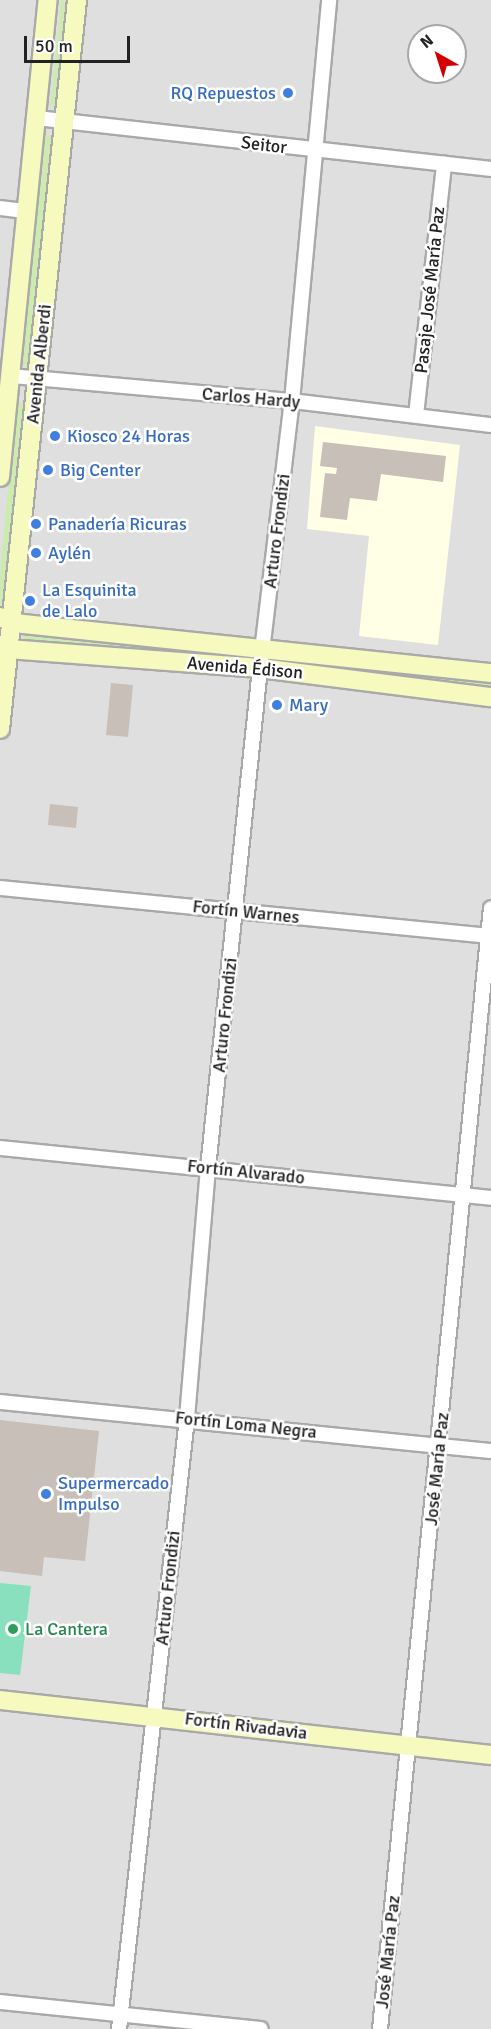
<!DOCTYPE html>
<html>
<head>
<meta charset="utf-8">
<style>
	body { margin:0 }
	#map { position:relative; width:491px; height:2029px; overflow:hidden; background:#f2efe9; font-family:Signika,sans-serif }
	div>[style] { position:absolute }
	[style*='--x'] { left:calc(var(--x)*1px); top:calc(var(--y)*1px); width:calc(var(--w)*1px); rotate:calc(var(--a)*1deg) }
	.residential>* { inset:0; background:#e0dfdf }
	.education>* { inset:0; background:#ffffe5 }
	.grass>* { inset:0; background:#cdebb0 }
	.pitch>* { inset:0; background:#88e0be }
	.building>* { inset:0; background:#c7bfb8 }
	.roads { filter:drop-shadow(2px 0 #a9a9a9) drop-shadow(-2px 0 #a9a9a9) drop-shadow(0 2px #a9a9a9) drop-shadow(0 -2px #a9a9a9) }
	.street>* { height:14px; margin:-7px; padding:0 7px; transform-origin:7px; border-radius:7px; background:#fff }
	.secondary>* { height:18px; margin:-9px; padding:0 9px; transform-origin:9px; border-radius:9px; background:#f7fabf }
	.dots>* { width:16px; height:16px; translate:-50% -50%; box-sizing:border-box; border:3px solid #fff; border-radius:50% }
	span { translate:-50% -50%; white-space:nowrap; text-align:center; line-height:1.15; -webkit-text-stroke:5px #fff; paint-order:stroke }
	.shop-label { font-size:18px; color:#366cbe }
	.right { translate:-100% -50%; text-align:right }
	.left { translate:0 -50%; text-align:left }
	.street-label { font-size:18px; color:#222 }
	.leisure-label { font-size:18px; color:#27864d }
	.north { position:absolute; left:407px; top:24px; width:60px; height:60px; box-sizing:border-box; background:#fff; border:2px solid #a7a7a7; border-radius:50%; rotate:321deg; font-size:16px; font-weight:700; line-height:24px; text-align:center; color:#222 }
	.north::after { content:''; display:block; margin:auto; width:21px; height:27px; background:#d40000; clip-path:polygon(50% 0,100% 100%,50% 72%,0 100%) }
	.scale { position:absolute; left:24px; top:36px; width:106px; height:27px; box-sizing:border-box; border:3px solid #222; border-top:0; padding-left:8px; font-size:18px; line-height:21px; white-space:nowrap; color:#222; -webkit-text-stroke:4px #fff; paint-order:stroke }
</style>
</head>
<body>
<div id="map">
	<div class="residential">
		<div style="clip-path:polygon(evenodd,0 0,491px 0,491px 2029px,0 2029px,0 0,419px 36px,455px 36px,455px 72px,419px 72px,419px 36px)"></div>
	</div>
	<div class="education">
		<div style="clip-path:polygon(315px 426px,460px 445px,438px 645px,359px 636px,369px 536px,307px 529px)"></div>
	</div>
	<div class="grass">
		<div style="clip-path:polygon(61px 0,72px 0,61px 108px,50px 106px)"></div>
		<div style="clip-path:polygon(43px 135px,52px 136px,28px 365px,19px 364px)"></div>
		<div style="clip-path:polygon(16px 402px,27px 404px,7px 605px,0 605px,0 572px)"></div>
		<div style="clip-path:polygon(23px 634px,238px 651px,237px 657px,23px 640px)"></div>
		<div style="clip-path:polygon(281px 655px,491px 681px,491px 690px,280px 664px)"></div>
	</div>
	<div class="pitch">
		<div style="clip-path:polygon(0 1583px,31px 1586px,20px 1675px,0 1673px)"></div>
	</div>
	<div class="building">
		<div style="clip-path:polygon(323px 442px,446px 456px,443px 482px,381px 474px,377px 501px,350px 498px,347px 520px,320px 517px,325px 473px,336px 474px,337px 468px,320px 466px)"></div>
		<div style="clip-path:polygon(111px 683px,133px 685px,128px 737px,106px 735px)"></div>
		<div style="clip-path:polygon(50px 804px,78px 807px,76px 828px,48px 825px)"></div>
		<div style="clip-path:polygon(0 1420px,99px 1431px,85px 1561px,44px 1557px,42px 1576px,0 1571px)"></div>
	</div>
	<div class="roads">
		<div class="street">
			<div style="--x:37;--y:118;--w:457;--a:6.4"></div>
			<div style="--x:0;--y:208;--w:26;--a:7"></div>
			<div style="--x:11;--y:376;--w:282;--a:5.1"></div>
			<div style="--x:292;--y:401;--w:200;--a:6.9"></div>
			<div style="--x:416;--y:415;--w:253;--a:-83.6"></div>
			<div style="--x:0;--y:888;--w:493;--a:5.6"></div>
			<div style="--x:0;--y:1148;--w:494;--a:5.8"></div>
			<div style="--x:0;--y:1402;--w:493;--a:5.7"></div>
			<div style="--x:0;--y:2002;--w:262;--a:5.9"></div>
			<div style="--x:119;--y:2029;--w:615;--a:-83.65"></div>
			<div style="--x:187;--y:1418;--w:251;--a:-85.2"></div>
			<div style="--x:208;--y:1168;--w:503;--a:-84.06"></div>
			<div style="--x:260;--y:668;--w:269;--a:-83.2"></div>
			<div style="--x:292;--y:401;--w:403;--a:-84.7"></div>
			<div style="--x:380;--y:2029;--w:1126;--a:-84.35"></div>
		</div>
		<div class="secondary">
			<div style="--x:0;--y:477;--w:479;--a:-84.3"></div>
			<div style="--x:0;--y:617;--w:15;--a:23"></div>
			<div style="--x:14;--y:623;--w:480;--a:6"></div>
			<div style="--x:0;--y:645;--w:9;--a:27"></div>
			<div style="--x:8;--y:649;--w:253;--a:4.3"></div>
			<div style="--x:260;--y:668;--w:233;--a:7.2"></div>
			<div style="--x:0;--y:729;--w:733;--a:-83.97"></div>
			<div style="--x:0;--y:1700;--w:494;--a:6.4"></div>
		</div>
	</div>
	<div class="dots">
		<div style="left:288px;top:93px;background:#3f7fe0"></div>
		<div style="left:55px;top:436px;background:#3f7fe0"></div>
		<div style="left:48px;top:470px;background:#3f7fe0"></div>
		<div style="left:36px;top:524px;background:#3f7fe0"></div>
		<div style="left:36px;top:553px;background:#3f7fe0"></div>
		<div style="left:30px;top:601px;background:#3f7fe0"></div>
		<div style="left:277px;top:705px;background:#3f7fe0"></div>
		<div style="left:46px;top:1494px;background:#3f7fe0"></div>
		<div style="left:13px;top:1629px;background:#2e9e5b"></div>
	</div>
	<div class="shop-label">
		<span class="right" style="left:276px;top:93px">RQ Repuestos</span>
		<span class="left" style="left:67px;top:436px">Kiosco 24 Horas</span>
		<span class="left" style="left:60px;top:470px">Big Center</span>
		<span class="left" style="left:48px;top:524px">Panadería Ricuras</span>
		<span class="left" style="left:48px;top:553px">Aylén</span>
		<span class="left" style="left:42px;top:601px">La Esquinita<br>de Lalo</span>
		<span class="left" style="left:289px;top:705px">Mary</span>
		<span class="left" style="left:58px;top:1494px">Supermercado<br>Impulso</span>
	</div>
	<div class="street-label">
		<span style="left:264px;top:145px;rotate:7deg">Seitor</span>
		<span style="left:430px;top:290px;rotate:-84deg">Pasaje José María Paz</span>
		<span style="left:39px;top:364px;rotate:-84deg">Avenida Alberdi</span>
		<span style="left:251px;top:398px;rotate:5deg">Carlos Hardy</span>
		<span style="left:277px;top:531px;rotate:-83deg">Arturo Frondizi</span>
		<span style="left:245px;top:668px;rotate:5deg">Avenida Édison</span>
		<span style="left:246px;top:912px;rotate:6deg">Fortín Warnes</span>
		<span style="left:225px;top:1015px;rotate:-84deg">Arturo Frondizi</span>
		<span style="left:246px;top:1172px;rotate:6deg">Fortín Alvarado</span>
		<span style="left:246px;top:1425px;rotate:6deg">Fortín Loma Negra</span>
		<span style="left:437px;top:1469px;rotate:-84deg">José María Paz</span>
		<span style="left:168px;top:1588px;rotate:-84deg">Arturo Frondizi</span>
		<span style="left:246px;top:1726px;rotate:7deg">Fortín Rivadavia</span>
		<span style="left:388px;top:1952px;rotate:-84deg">José María Paz</span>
	</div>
	<div class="leisure-label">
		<span class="left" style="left:25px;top:1629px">La Cantera</span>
	</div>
	<div class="north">N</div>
	<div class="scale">50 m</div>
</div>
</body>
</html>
